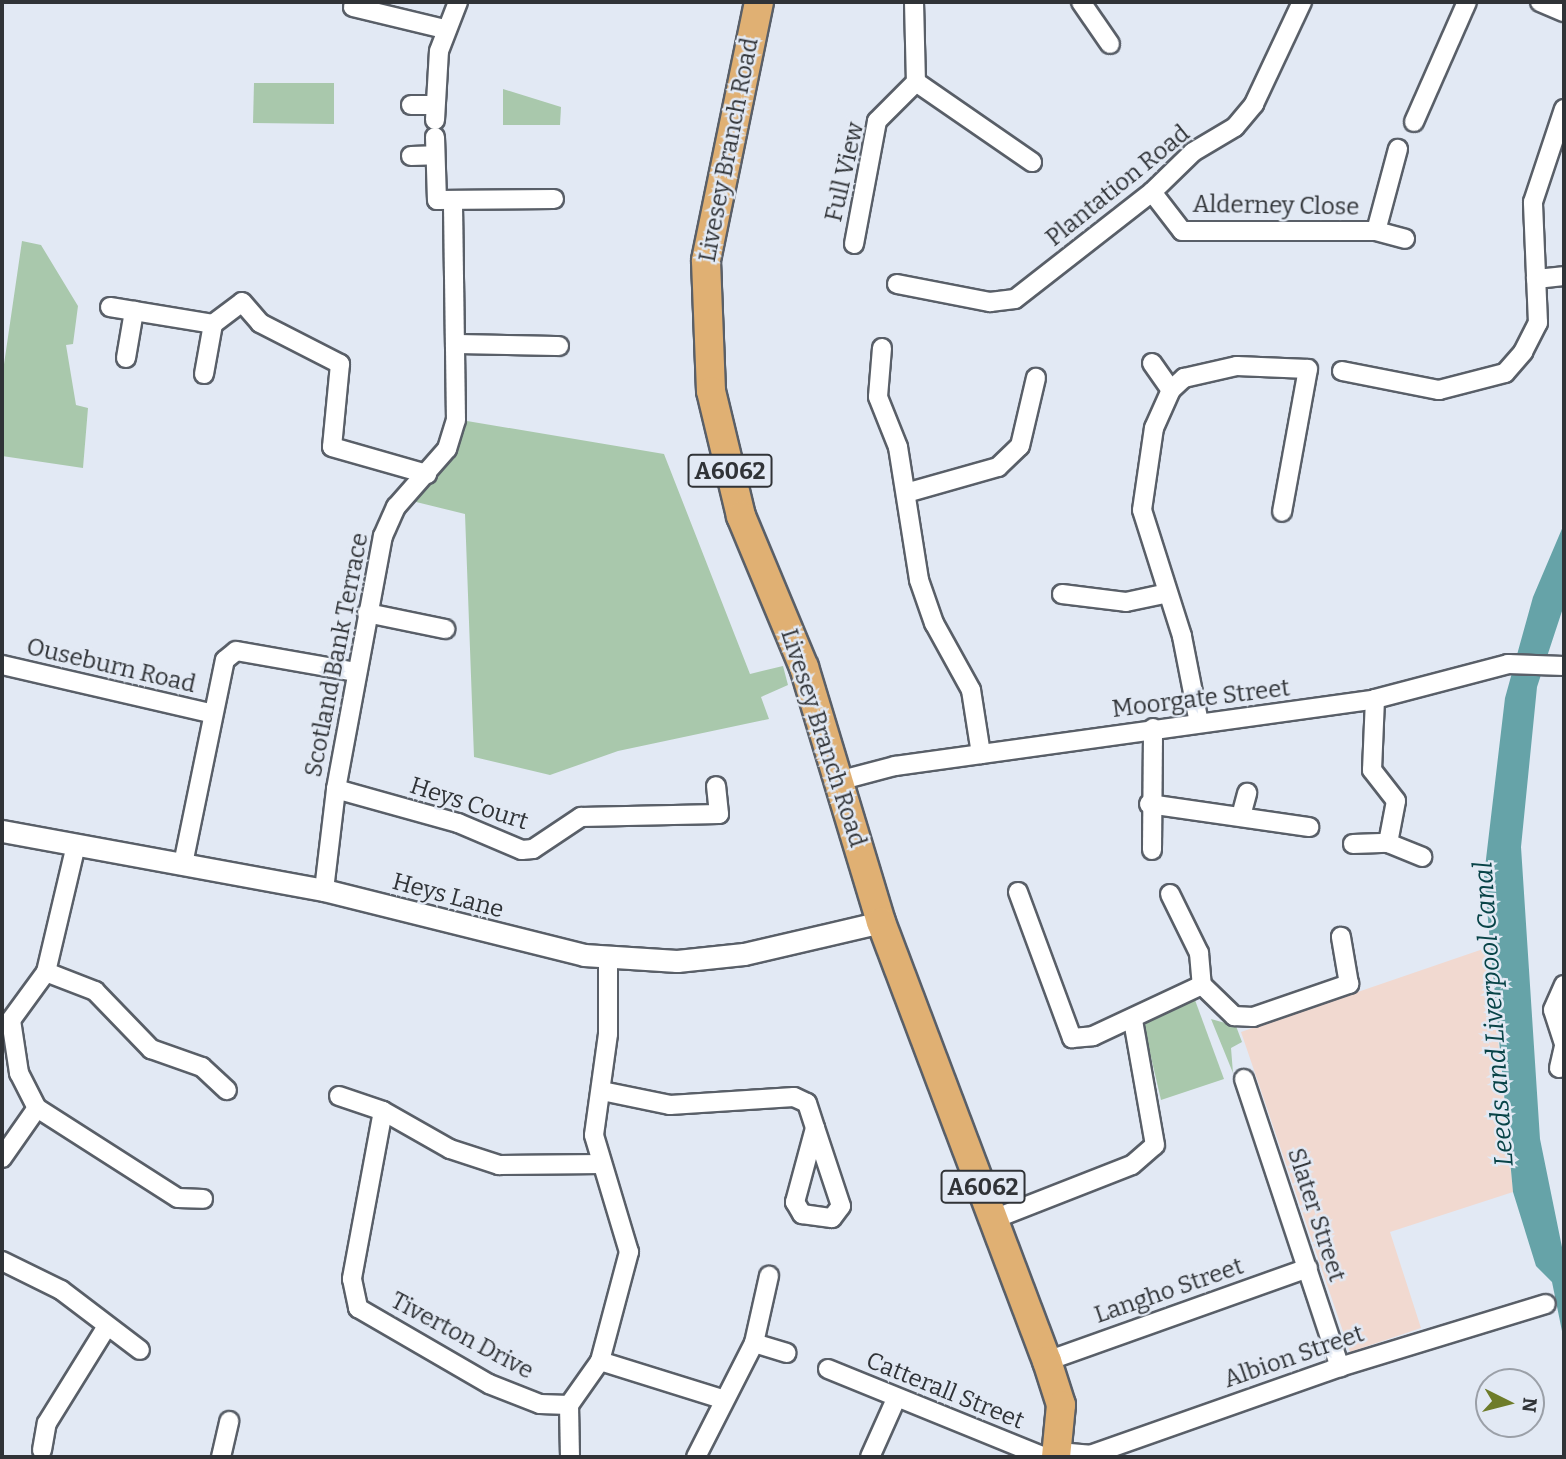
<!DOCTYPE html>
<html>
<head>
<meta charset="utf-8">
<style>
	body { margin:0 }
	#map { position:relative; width:1566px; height:1459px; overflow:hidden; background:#e2e9f4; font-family:Bitter,serif }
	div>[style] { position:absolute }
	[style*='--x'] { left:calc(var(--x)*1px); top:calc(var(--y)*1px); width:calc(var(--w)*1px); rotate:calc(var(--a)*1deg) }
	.industrial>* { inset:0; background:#f1d9d0 }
	.green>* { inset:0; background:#a9c8ac }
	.water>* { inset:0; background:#66a3a8 }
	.roads { filter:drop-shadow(2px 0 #595f68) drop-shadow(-2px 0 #595f68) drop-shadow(0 2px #595f68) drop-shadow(0 -2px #595f68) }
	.minor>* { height:18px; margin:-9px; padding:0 9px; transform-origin:9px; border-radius:9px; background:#fff }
	.tertiary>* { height:21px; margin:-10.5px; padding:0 10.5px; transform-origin:10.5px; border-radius:10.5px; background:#fff }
	.primary>* { height:28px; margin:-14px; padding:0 14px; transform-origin:14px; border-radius:14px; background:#e0b073 }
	span { translate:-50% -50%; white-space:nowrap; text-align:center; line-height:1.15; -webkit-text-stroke:5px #e2e9f4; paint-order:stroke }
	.shield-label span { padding:2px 5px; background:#e2e9f4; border:2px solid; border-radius:5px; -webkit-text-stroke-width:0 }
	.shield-label { font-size:23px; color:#303337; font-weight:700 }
	.street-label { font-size:24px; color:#303337 }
	.water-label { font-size:26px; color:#084347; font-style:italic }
	.frame { position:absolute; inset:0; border:4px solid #303337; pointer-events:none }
	.north { position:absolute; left:1475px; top:1368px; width:70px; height:70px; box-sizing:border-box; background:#e2e9f4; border:2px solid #9ba0a8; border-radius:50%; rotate:96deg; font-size:19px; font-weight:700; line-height:28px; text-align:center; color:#303337 }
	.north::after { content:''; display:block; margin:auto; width:24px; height:32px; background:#6e7c2a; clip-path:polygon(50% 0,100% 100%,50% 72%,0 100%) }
</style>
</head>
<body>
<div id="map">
	<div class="industrial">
		<div style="clip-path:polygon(1489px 947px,1513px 1192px,1390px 1232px,1421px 1328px,1350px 1352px,1241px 1032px)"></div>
	</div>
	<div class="green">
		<div style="clip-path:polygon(254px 83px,334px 83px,334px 124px,253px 123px)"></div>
		<div style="clip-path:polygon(503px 89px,561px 107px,560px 125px,503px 125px)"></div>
		<div style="clip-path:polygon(22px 241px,41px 245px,78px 306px,73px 344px,66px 345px,76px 405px,88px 408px,83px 468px,2px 456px,2px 378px)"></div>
		<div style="clip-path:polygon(461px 420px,664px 454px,750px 674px,783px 666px,788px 685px,761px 697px,769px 719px,618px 751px,550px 775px,474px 757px,465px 514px,408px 500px)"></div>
		<div style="clip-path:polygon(1195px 1000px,1224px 1079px,1161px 1100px,1144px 1027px,1148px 1019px)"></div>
		<div style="clip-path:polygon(1211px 1019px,1236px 1026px,1242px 1042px,1231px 1048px,1233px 1073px)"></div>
	</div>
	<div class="water">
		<div style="clip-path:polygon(1564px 524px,1564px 605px,1537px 687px,1521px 847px,1540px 1139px,1564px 1257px,1564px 1341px,1552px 1282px,1536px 1266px,1513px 1192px,1484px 876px,1505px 698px,1533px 597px)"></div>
	</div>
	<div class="roads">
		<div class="minor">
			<div style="--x:914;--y:2;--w:80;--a:88.6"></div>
			<div style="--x:916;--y:82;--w:141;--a:34.6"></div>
			<div style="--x:1081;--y:2;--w:51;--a:55.4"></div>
			<div style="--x:1540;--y:2;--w:26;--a:23"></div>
			<div style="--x:353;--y:7;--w:94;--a:13.6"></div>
			<div style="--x:411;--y:105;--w:24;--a:0"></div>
			<div style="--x:435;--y:120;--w:69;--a:-86.7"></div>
			<div style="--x:439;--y:51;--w:53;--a:-68.8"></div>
			<div style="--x:1414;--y:122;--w:131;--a:-66.2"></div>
			<div style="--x:435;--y:137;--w:63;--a:88.2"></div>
			<div style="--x:437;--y:200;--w:117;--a:-0.5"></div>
			<div style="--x:411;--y:156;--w:24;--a:-2"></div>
			<div style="--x:1152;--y:192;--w:49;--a:52.4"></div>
			<div style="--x:1182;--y:231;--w:194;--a:0"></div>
			<div style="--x:1376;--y:231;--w:30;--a:15"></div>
			<div style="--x:1376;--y:231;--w:85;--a:-75"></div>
			<div style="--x:854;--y:244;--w:125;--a:-79.4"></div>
			<div style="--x:877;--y:121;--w:55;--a:-45"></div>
			<div style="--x:1536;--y:279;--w:28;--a:-6"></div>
			<div style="--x:897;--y:284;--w:95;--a:11"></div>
			<div style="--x:990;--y:302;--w:25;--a:-7"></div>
			<div style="--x:1015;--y:299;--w:174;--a:-38"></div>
			<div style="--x:1152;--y:192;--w:57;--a:-44.3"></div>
			<div style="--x:1193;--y:152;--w:49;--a:-30.8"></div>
			<div style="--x:1235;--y:127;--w:30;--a:-50"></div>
			<div style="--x:1254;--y:104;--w:113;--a:-64.8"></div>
			<div style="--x:110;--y:307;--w:104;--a:9.4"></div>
			<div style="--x:455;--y:344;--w:104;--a:1.1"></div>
			<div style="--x:882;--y:348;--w:49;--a:94.7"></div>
			<div style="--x:878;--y:397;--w:54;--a:68.2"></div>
			<div style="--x:898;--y:447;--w:135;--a:81"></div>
			<div style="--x:919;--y:580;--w:46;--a:70.8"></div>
			<div style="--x:934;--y:623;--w:77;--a:61.1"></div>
			<div style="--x:971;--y:690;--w:65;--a:81.1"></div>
			<div style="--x:126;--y:358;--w:48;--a:-80.3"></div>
			<div style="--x:1152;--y:363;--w:33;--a:55"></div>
			<div style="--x:1342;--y:371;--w:99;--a:11.1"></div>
			<div style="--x:1439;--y:390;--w:68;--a:-14.4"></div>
			<div style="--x:1505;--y:373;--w:28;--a:-49"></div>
			<div style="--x:1523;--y:352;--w:33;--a:-63"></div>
			<div style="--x:1538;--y:323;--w:121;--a:-92.4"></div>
			<div style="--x:1533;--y:202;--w:98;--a:-71.6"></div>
			<div style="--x:204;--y:374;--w:51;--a:-79.8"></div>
			<div style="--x:213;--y:324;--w:36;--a:-37"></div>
			<div style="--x:242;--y:302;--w:28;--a:49"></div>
			<div style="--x:260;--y:323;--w:90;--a:27.1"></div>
			<div style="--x:340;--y:364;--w:83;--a:95.5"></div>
			<div style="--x:332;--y:447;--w:99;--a:15.9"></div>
			<div style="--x:906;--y:493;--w:96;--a:-15.8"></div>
			<div style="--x:998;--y:467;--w:30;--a:-44"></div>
			<div style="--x:1020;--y:446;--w:70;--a:-76.8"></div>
			<div style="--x:1062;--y:594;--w:64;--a:7.1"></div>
			<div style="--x:1126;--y:602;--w:39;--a:-12"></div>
			<div style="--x:367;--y:613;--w:80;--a:11.6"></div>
			<div style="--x:2;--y:665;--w:213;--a:13"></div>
			<div style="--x:1375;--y:699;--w:71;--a:92.4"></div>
			<div style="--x:1372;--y:770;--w:39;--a:52"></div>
			<div style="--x:1396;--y:801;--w:43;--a:100.8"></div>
			<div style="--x:1199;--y:723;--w:89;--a:-101.1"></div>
			<div style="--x:1182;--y:636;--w:132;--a:-107.6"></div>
			<div style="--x:1142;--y:510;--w:83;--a:-81.7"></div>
			<div style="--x:1154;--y:428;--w:42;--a:-65.9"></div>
			<div style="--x:1171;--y:390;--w:18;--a:-43"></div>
			<div style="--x:1184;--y:378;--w:54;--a:-12.8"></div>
			<div style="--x:1237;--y:366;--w:71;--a:2.4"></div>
			<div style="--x:1308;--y:369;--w:145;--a:100.3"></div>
			<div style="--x:842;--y:780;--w:55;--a:-14.8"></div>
			<div style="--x:895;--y:766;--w:485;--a:-7.9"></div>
			<div style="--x:1375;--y:699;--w:138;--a:-14.7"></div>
			<div style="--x:1508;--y:664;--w:56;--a:2"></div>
			<div style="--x:336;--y:789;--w:127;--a:15.6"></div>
			<div style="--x:458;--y:823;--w:69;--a:22.9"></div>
			<div style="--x:522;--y:850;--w:11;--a:-5"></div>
			<div style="--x:533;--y:849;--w:58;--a:-33.7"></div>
			<div style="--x:581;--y:817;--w:138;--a:-1.2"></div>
			<div style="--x:719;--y:814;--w:28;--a:-96"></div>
			<div style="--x:1149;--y:804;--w:162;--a:8.2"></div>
			<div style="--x:1241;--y:816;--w:24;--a:-75"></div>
			<div style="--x:1353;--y:844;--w:35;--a:-2"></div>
			<div style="--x:1388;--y:843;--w:37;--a:22"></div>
			<div style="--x:76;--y:845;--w:130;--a:103.3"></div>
			<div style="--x:46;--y:972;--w:59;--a:126.1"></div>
			<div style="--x:11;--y:1020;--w:54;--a:81.4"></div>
			<div style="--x:19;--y:1073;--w:39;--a:63"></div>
			<div style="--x:37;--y:1108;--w:167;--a:32.6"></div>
			<div style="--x:178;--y:1198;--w:25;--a:2"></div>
			<div style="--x:1152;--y:850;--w:122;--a:-89.5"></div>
			<div style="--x:183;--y:864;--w:208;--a:-78.4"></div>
			<div style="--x:225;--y:660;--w:14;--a:-39"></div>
			<div style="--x:236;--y:651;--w:122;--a:9.9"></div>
			<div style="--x:324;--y:890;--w:102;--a:-83.2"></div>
			<div style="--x:336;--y:789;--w:257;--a:-79.5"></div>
			<div style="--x:383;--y:536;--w:32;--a:-66"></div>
			<div style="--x:396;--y:507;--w:77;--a:-48.7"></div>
			<div style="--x:447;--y:449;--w:30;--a:-73"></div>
			<div style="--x:456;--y:420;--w:220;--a:-90.8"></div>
			<div style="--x:1018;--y:892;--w:156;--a:69.7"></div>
			<div style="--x:1072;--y:1038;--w:21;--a:-5"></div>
			<div style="--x:1093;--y:1036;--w:120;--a:-25.1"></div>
			<div style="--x:1170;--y:894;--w:66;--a:63.8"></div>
			<div style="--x:1199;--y:953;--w:32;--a:85"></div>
			<div style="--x:46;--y:972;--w:53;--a:21.2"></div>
			<div style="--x:95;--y:991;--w:81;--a:46"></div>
			<div style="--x:151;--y:1049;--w:54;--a:19.4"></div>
			<div style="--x:202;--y:1067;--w:34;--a:43"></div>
			<div style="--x:1202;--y:985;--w:45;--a:44.1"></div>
			<div style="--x:1234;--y:1016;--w:19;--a:3"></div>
			<div style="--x:1253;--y:1017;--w:102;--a:-19"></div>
			<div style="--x:1349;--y:984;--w:48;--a:-99.7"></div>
			<div style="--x:1564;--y:985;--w:27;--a:114"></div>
			<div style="--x:1553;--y:1010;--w:35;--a:72"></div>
			<div style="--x:1559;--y:1068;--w:23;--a:-77"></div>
			<div style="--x:1244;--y:1079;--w:304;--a:71.6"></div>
			<div style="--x:602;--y:1091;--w:69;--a:11.6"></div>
			<div style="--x:670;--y:1105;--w:124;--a:-3.7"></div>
			<div style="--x:794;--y:1097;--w:14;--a:25"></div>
			<div style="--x:807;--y:1103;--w:26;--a:72"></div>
			<div style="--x:815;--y:1128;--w:77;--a:105.1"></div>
			<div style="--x:795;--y:1202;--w:14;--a:60"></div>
			<div style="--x:802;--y:1214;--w:30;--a:8"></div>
			<div style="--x:832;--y:1218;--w:15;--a:-53"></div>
			<div style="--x:841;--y:1206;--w:82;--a:-108.4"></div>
			<div style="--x:339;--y:1096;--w:46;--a:18.8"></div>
			<div style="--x:383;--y:1111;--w:77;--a:29.6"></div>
			<div style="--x:450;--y:1149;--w:52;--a:18.1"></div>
			<div style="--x:499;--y:1165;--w:103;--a:-0.6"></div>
			<div style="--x:383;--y:1111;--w:171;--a:100.5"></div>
			<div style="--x:352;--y:1279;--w:30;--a:78"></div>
			<div style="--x:358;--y:1308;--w:151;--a:30.1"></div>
			<div style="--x:489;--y:1384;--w:55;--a:21.4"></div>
			<div style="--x:540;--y:1404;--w:29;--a:2"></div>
			<div style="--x:569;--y:1405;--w:54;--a:-54.8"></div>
			<div style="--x:600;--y:1361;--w:113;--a:-75.1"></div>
			<div style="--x:629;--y:1252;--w:122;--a:-106.7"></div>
			<div style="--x:594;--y:1135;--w:102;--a:-82.1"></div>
			<div style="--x:608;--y:1034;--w:78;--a:-90"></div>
			<div style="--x:2;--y:1158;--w:61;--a:-55"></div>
			<div style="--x:994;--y:1219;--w:148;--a:-21.4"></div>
			<div style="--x:1132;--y:1165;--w:30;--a:-41"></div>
			<div style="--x:1155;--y:1145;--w:127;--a:-100"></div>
			<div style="--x:2;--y:1261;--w:66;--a:26.2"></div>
			<div style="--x:61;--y:1290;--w:99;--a:37.2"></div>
			<div style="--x:754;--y:1343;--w:34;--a:17"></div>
			<div style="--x:600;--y:1361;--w:128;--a:17.3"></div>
			<div style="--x:1047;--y:1361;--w:277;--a:-19.6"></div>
			<div style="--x:828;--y:1369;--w:234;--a:22.1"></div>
			<div style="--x:569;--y:1405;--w:52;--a:88.9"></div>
			<div style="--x:42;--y:1450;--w:27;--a:-80"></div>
			<div style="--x:47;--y:1423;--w:112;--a:-58.2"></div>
			<div style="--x:1058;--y:1452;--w:32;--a:5"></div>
			<div style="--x:1090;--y:1455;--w:268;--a:-19.4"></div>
			<div style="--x:1343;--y:1366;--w:212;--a:-17"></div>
			<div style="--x:221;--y:1457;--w:37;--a:-77"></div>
			<div style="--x:696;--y:1457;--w:128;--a:-63"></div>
			<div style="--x:754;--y:1343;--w:69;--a:-77.4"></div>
			<div style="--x:870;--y:1457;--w:61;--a:-65.9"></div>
		</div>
		<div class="tertiary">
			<div style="--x:2;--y:831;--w:327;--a:10.4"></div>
			<div style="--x:324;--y:890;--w:268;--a:14"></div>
			<div style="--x:584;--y:955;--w:93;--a:3.7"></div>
			<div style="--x:677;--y:961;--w:67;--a:-6"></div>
			<div style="--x:744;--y:954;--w:141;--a:-13.1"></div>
		</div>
		<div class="primary">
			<div style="--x:759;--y:2;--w:264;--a:101.6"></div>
			<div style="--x:706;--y:261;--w:130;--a:87.8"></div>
			<div style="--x:711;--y:391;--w:129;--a:76.5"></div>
			<div style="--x:741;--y:516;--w:164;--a:67.4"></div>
			<div style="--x:804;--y:667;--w:266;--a:73.2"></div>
			<div style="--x:881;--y:922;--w:469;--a:69.3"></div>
			<div style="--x:1047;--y:1361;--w:46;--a:72.3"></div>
			<div style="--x:1061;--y:1405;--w:52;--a:95.5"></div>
		</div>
	</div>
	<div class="shield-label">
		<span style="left:730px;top:471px">A6062</span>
		<span style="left:983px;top:1187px">A6062</span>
	</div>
	<div class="street-label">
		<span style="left:729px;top:150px;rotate:-79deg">Livesey Branch Road</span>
		<span style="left:845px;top:172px;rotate:-77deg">Full View</span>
		<span style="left:1118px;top:186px;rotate:-39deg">Plantation Road</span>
		<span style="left:1276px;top:206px;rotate:1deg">Alderney Close</span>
		<span style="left:337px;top:655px;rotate:-79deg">Scotland Bank Terrace</span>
		<span style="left:111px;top:666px;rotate:13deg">Ouseburn Road</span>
		<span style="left:1201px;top:699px;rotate:-7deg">Moorgate Street</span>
		<span style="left:823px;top:738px;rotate:72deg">Livesey Branch Road</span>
		<span style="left:469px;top:804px;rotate:18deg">Heys Court</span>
		<span style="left:448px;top:896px;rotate:15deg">Heys Lane</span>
		<span style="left:1316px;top:1215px;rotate:72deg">Slater Street</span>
		<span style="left:1169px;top:1291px;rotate:-19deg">Langho Street</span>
		<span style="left:462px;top:1336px;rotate:28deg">Tiverton Drive</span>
		<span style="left:1294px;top:1357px;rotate:-19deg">Albion Street</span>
		<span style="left:945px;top:1391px;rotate:22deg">Catterall Street</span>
	</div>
	<div class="water-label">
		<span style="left:1494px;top:1014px;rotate:-94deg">Leeds and Liverpool Canal</span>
	</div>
	<div class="frame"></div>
	<div class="north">N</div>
</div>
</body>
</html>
